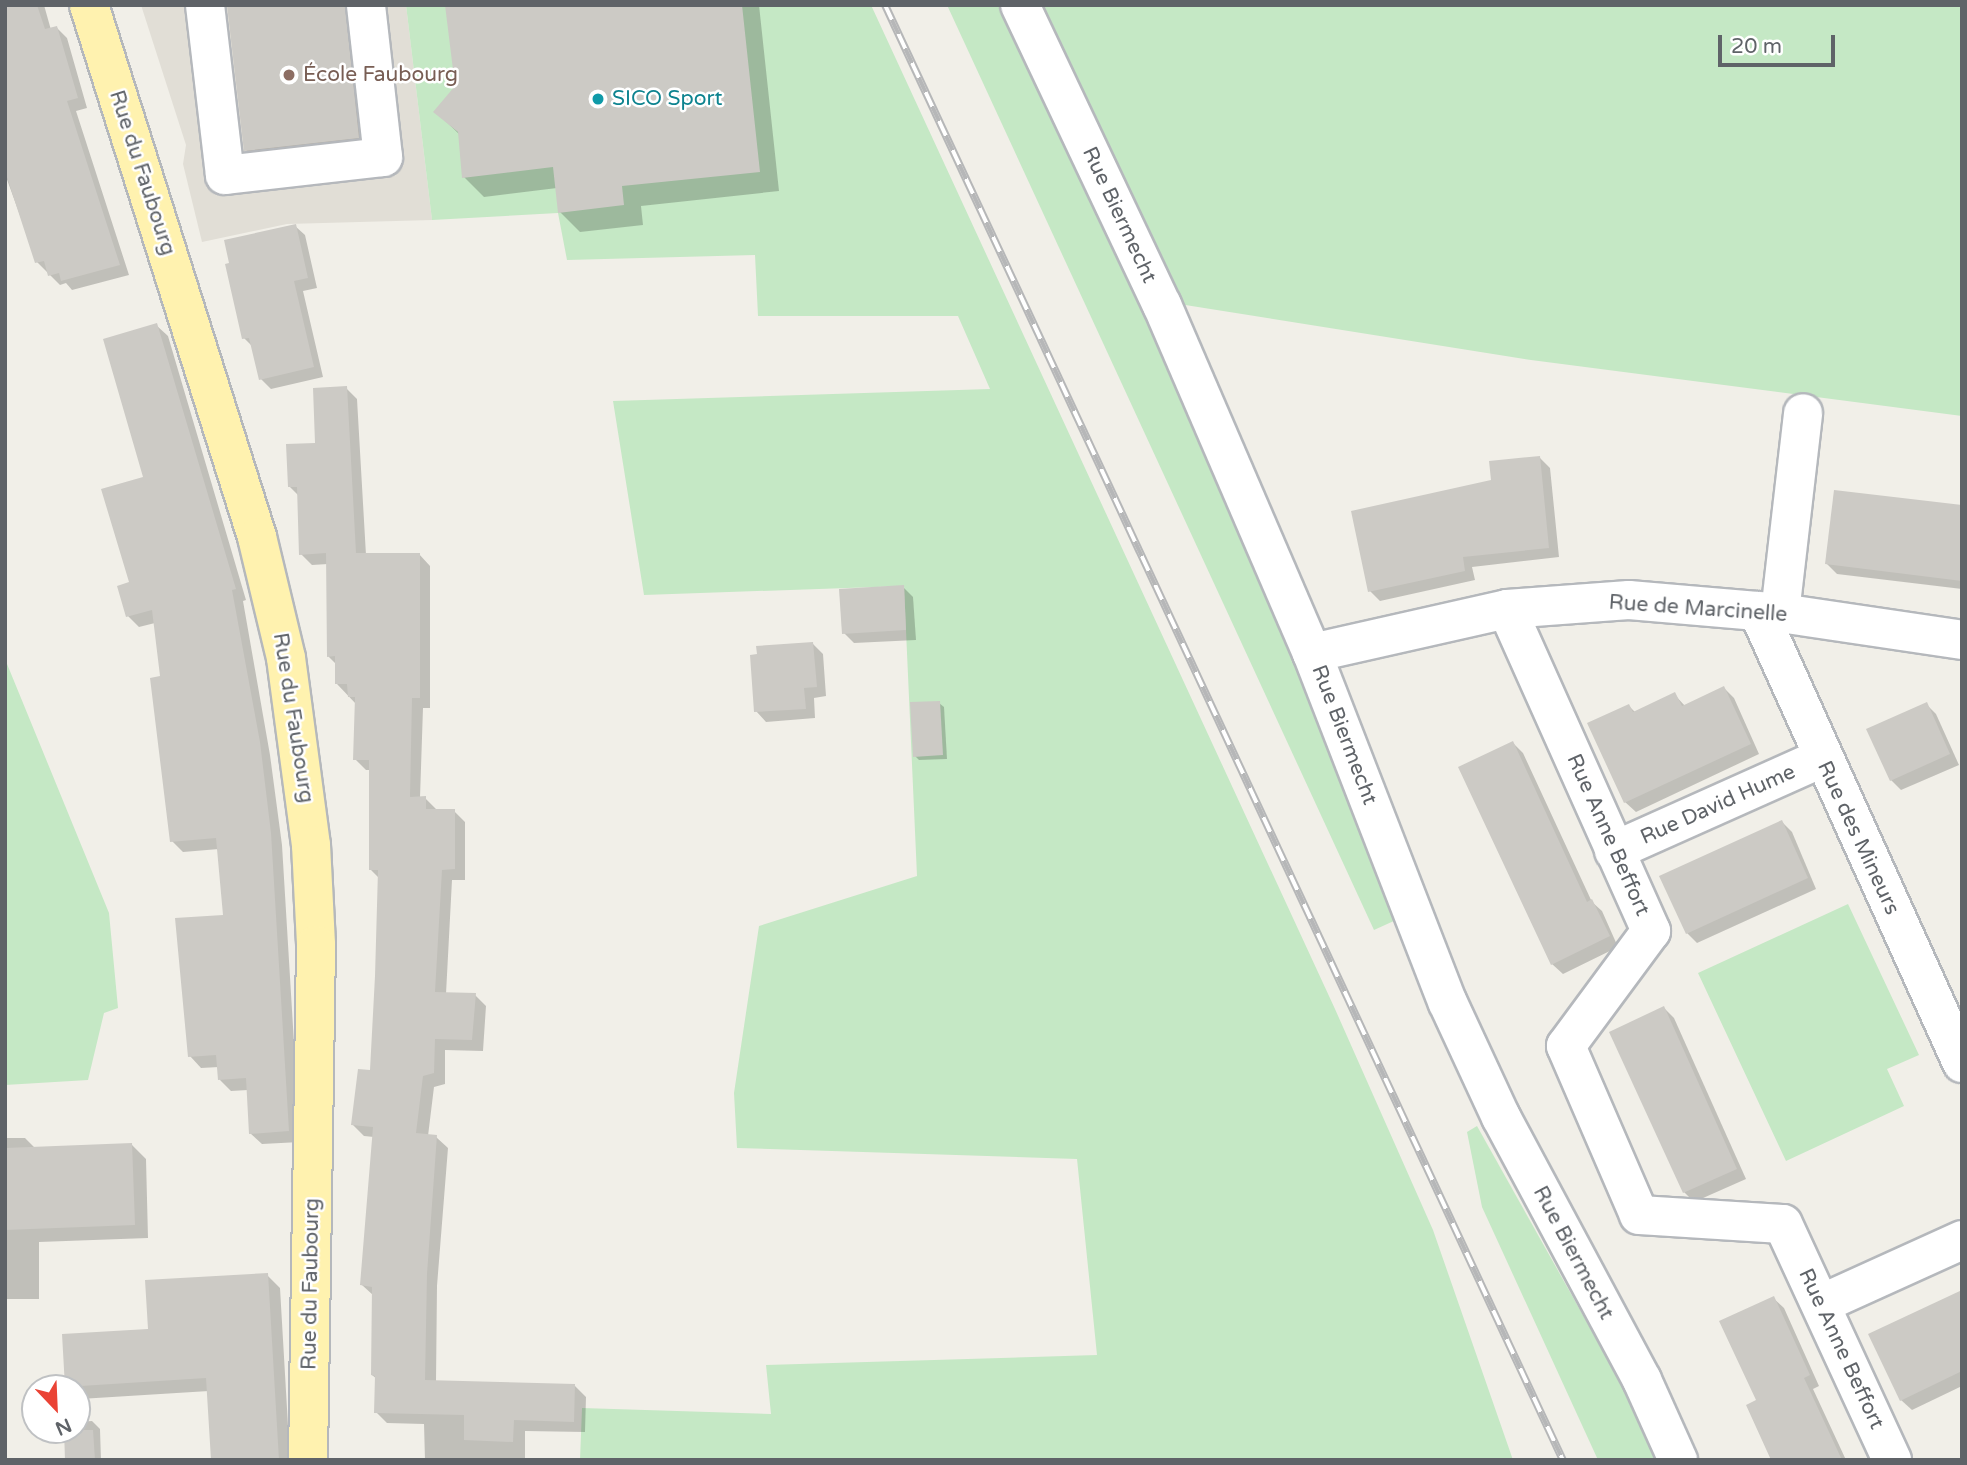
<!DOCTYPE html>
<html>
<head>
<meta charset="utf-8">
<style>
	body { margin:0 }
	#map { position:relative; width:1967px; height:1465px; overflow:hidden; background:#f1efe8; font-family:"Varela Round",sans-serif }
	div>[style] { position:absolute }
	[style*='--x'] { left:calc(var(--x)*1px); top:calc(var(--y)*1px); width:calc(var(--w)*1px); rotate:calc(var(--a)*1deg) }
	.education>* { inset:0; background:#e1ded6 }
	.green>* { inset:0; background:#c5e8c5 }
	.shadow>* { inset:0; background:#0003 }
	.building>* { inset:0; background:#cccac5 }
	.roads { filter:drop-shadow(2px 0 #b5b8bc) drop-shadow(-2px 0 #b5b8bc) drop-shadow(0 2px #b5b8bc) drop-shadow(0 -2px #b5b8bc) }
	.minor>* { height:38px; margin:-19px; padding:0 19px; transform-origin:19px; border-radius:19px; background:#fff }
	.major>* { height:38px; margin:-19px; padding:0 19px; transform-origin:19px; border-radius:19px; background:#fff2af }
	.rail>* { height:8px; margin-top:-4px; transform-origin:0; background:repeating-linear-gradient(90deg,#fff 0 16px,#b6b7b8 0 32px); box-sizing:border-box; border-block:2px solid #b6b7b8 }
	.dots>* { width:19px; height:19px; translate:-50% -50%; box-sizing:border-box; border:4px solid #fff; border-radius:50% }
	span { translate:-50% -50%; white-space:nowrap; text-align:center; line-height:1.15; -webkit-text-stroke:5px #fff; paint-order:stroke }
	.education-label { font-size:21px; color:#785e54 }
	.left { translate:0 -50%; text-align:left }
	.culture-label { font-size:21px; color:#0d838f }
	.street-label { font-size:21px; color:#5f6368 }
	.frame { position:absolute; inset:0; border:7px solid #5f6368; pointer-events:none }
	.north { position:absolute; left:21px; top:1374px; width:70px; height:70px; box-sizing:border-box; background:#fff; border:2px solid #bfc1c3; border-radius:50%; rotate:157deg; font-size:19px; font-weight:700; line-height:28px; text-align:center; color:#5f6368 }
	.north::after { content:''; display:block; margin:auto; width:24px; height:32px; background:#ea4335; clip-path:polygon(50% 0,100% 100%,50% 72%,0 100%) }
	.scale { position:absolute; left:1718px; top:35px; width:117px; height:32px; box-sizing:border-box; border:4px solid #5f6368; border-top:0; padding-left:9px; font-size:21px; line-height:24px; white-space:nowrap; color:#5f6368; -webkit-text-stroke:5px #fff; paint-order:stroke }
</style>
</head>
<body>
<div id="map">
	<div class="education">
		<div style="clip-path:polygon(141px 5px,406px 5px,432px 220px,287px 224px,202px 242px,183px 164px,186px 145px)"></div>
	</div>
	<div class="green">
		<div style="clip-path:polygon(406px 5px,871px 5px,1335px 1009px,1433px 1230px,1513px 1460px,580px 1460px,582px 1408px,771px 1414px,766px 1365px,1097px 1355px,1077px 1159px,737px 1148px,734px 1093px,759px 926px,917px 876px,904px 586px,644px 595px,613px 401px,990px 389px,958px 316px,758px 316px,755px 255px,567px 260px,558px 213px,432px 220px)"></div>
		<div style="clip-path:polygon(947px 5px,1020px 5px,1162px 305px,1396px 920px,1374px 930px)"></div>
		<div style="clip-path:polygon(1037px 5px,1962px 5px,1962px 416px,1531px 360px,1179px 304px)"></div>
		<div style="clip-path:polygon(5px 659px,109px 913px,118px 1008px,104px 1013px,88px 1080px,5px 1085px)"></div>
		<div style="clip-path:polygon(1848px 904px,1919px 1055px,1887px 1069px,1904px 1106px,1786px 1161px,1698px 973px)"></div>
		<div style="clip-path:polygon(1477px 1126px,1626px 1392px,1657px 1460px,1598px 1460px,1482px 1207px,1467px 1132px)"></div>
	</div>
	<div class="shadow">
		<div style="clip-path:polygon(5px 5px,44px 5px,51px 30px,57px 28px,67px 38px,87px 108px,76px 111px,129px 275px,72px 290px,66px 283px,60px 285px,37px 262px,5px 174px)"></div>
		<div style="clip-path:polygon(229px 5px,375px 5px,378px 157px,266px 170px,246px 150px)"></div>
		<div style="clip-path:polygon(447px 5px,759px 5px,779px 191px,641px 206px,643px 225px,580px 232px,560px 212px,557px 188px,484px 197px,464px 177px,460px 135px,436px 112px,457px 86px)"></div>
		<div style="clip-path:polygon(295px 226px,305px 235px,317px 288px,303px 291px,323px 377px,271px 389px,261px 379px,254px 348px,244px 338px)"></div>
		<div style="clip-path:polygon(156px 325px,168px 336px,246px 600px,243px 601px,270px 755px,282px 845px,300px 1142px,262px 1144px,250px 1133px,248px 1090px,231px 1091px,220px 1080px,219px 1067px,201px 1068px,190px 1056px,225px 916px,219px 849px,183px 852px,172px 841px,162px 678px,155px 623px,139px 627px,128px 616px,145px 478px)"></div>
		<div style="clip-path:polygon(346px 388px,357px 399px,366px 555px,419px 554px,430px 566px,430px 708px,423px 708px,420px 798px,425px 798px,436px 809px,454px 811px,465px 822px,465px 880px,452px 880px,446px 994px,475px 995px,486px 1006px,483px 1051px,445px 1050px,445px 1084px,434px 1087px,428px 1136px,436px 1137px,448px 1148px,437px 1286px,436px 1382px,575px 1386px,586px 1397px,585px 1432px,525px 1431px,525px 1460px,425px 1460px,424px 1424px,387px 1423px,376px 1412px,377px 1379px,372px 1375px,374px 1296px,362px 1285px,374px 1137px,364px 1136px,353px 1125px,372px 1072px,380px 879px,371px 870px,371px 770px,366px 770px,355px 759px,356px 704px,337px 684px,337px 665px,328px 656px,328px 564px,312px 565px,301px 554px,299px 496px,289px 486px,317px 444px)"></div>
		<div style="clip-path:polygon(1540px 458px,1550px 468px,1559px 557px,1472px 567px,1475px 580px,1380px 601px,1370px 591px,1493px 481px)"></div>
		<div style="clip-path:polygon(1962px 507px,1962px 589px,1837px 574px,1827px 564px)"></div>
		<div style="clip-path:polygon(903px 587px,913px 597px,916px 640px,854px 643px,844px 633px)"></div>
		<div style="clip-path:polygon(813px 644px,823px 654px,826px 696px,814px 698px,815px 718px,766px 722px,756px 711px)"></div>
		<div style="clip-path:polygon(1724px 688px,1734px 698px,1759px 754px,1636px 812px,1625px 802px,1629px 706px,1635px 712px,1674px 694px,1685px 706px)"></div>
		<div style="clip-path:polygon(939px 703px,944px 707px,947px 759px,919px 760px,915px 756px)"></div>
		<div style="clip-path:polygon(1926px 704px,1936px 714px,1959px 765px,1901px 790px,1891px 780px)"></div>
		<div style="clip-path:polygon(1513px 743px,1523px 753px,1592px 902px,1602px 911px,1618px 947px,1563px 974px,1552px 964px)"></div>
		<div style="clip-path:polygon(1782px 822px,1792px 832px,1816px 889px,1697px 943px,1687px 933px)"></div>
		<div style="clip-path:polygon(1664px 1008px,1674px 1018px,1746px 1179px,1694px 1202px,1684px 1192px)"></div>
		<div style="clip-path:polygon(5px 1138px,25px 1138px,35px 1148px,132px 1145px,146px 1159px,148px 1238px,39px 1242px,39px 1299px,5px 1299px)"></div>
		<div style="clip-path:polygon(267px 1275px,280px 1288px,290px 1460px,213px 1460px,209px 1391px,80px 1399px,77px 1388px,67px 1386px,149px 1330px)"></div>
		<div style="clip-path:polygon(1962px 1291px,1962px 1386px,1912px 1410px,1901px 1400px)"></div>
		<div style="clip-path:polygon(1773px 1298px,1784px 1308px,1819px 1386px,1813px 1389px,1846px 1460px,1773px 1460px,1758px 1401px)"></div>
		<div style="clip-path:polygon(92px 1421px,100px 1429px,101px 1460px,67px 1460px,65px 1430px,77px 1430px,77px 1422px)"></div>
	</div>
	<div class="building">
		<div style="clip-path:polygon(5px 5px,37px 5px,45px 29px,57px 26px,78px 98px,67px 101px,120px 265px,61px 281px,59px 273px,48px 276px,44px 261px,35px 263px,5px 171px)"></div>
		<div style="clip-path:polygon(227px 5px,345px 5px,359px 138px,244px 151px)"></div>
		<div style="clip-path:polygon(445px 5px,742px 5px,760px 172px,622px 186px,624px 205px,558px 213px,553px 167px,462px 178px,458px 132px,433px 112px,455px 86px)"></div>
		<div style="clip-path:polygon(296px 224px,308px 278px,294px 281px,314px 367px,259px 380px,249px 338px,242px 339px,225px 264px,229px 263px,224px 240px)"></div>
		<div style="clip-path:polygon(157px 323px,236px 589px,232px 590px,260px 742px,271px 833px,289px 1131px,249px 1134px,246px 1078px,218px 1080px,216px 1055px,188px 1057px,175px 918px,223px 915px,216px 838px,170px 842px,150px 678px,160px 676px,152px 610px,126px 617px,117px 586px,129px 582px,101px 489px,143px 477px,103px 339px)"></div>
		<div style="clip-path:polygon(347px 386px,356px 553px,420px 553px,420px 698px,412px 698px,410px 797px,426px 796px,426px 809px,455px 809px,455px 869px,442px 870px,435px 992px,476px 993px,472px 1040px,435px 1039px,434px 1073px,423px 1076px,416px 1133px,437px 1135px,427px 1274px,425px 1380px,575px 1384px,574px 1422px,514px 1420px,513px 1442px,464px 1440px,464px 1415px,374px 1413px,375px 1376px,371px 1375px,372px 1287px,360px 1285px,373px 1127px,351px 1125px,358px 1069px,370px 1070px,375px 976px,378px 870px,369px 870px,369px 760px,353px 760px,355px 697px,348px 697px,347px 684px,335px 684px,335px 656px,327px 657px,326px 553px,299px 555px,297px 487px,288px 487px,286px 444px,315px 443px,313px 388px)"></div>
		<div style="clip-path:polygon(1540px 456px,1549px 548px,1463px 557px,1465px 571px,1368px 592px,1351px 511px,1491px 480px,1489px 461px)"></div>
		<div style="clip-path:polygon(1834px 490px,1962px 505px,1962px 581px,1825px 564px)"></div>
		<div style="clip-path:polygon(904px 585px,906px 630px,842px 634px,839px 589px)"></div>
		<div style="clip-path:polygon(813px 642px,817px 687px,804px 688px,806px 709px,754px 712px,750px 655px,757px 654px,756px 646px)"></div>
		<div style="clip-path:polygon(1724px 686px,1751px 744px,1624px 803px,1587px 723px,1629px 704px,1633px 712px,1675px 692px,1682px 706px)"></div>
		<div style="clip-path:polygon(940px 701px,943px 755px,913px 757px,910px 702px)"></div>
		<div style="clip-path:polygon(1927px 702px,1950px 754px,1890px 781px,1866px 729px)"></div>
		<div style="clip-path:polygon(1513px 741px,1587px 902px,1592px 899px,1610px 936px,1551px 965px,1458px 767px)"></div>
		<div style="clip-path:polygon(1782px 820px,1808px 878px,1686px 934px,1659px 876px)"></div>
		<div style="clip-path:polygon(1664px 1006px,1737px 1169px,1683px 1193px,1609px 1032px)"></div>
		<div style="clip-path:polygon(132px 1143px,135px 1225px,5px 1230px,5px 1148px)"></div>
		<div style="clip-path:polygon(268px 1273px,279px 1460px,211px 1460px,206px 1378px,65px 1387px,62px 1334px,148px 1329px,145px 1280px)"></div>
		<div style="clip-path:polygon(1962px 1290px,1962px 1371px,1900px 1401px,1868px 1334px)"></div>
		<div style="clip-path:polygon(1774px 1296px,1810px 1375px,1804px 1378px,1842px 1460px,1771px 1460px,1746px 1405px,1756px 1400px,1719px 1321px)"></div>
		<div style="clip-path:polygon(64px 1430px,93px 1430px,95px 1460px,65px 1460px)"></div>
	</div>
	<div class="roads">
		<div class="minor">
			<div style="--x:205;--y:5;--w:171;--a:83.3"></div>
			<div style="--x:225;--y:175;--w:159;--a:-6.5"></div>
			<div style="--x:383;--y:157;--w:153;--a:-96.4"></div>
			<div style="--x:1020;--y:5;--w:332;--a:64.7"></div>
			<div style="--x:1162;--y:305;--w:379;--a:66.7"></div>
			<div style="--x:1312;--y:653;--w:375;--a:68.8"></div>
			<div style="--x:1448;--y:1003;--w:126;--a:65.1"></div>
			<div style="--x:1501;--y:1117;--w:298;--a:61.8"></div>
			<div style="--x:1642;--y:1380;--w:88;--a:65.8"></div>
			<div style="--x:1507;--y:609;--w:353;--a:65.9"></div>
			<div style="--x:1651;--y:931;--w:143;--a:126.5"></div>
			<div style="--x:1566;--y:1046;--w:184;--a:66.6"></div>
			<div style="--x:1639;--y:1215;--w:144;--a:3.6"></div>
			<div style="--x:1783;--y:1224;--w:260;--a:65.2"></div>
			<div style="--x:1758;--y:611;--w:496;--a:65.7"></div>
			<div style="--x:1780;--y:613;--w:201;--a:-83.4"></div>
			<div style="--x:1312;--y:653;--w:200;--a:-12.7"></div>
			<div style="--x:1507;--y:609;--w:122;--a:-4.2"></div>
			<div style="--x:1629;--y:600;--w:152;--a:4.9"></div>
			<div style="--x:1780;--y:613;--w:184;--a:8.4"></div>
			<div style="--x:1614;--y:851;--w:228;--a:-24.1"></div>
			<div style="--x:1821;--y:1304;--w:155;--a:-24.4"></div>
		</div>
		<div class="major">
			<div style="--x:89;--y:5;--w:558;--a:72.47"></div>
			<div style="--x:257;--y:537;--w:124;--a:76.5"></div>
			<div style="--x:286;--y:658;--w:189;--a:82.4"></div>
			<div style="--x:311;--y:845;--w:100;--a:87.1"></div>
			<div style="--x:316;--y:945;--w:515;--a:90.89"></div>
		</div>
	</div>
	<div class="rail">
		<div style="--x:885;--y:5;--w:1605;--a:65.02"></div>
	</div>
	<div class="dots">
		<div style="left:289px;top:75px;background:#8d6e63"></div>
		<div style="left:598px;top:99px;background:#0f9aa8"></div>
	</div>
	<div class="education-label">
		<span class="left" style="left:303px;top:75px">École Faubourg</span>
	</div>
	<div class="culture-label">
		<span class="left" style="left:612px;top:99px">SICO Sport</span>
	</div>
	<div class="street-label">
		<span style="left:142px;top:173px;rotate:72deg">Rue du Faubourg</span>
		<span style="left:1119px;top:215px;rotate:65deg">Rue Biermecht</span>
		<span style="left:1698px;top:609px;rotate:4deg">Rue de Marcinelle</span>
		<span style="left:293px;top:718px;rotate:81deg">Rue du Faubourg</span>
		<span style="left:1344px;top:735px;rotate:69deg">Rue Biermecht</span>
		<span style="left:1718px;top:805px;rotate:-24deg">Rue David Hume</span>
		<span style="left:1608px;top:835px;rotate:66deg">Rue Anne Beffort</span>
		<span style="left:1858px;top:838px;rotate:65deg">Rue des Mineurs</span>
		<span style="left:1573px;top:1253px;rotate:62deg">Rue Biermecht</span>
		<span style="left:311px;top:1284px;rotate:-89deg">Rue du Faubourg</span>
		<span style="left:1841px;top:1349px;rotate:65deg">Rue Anne Beffort</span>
	</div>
	<div class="frame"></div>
	<div class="north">N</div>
	<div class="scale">20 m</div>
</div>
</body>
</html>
